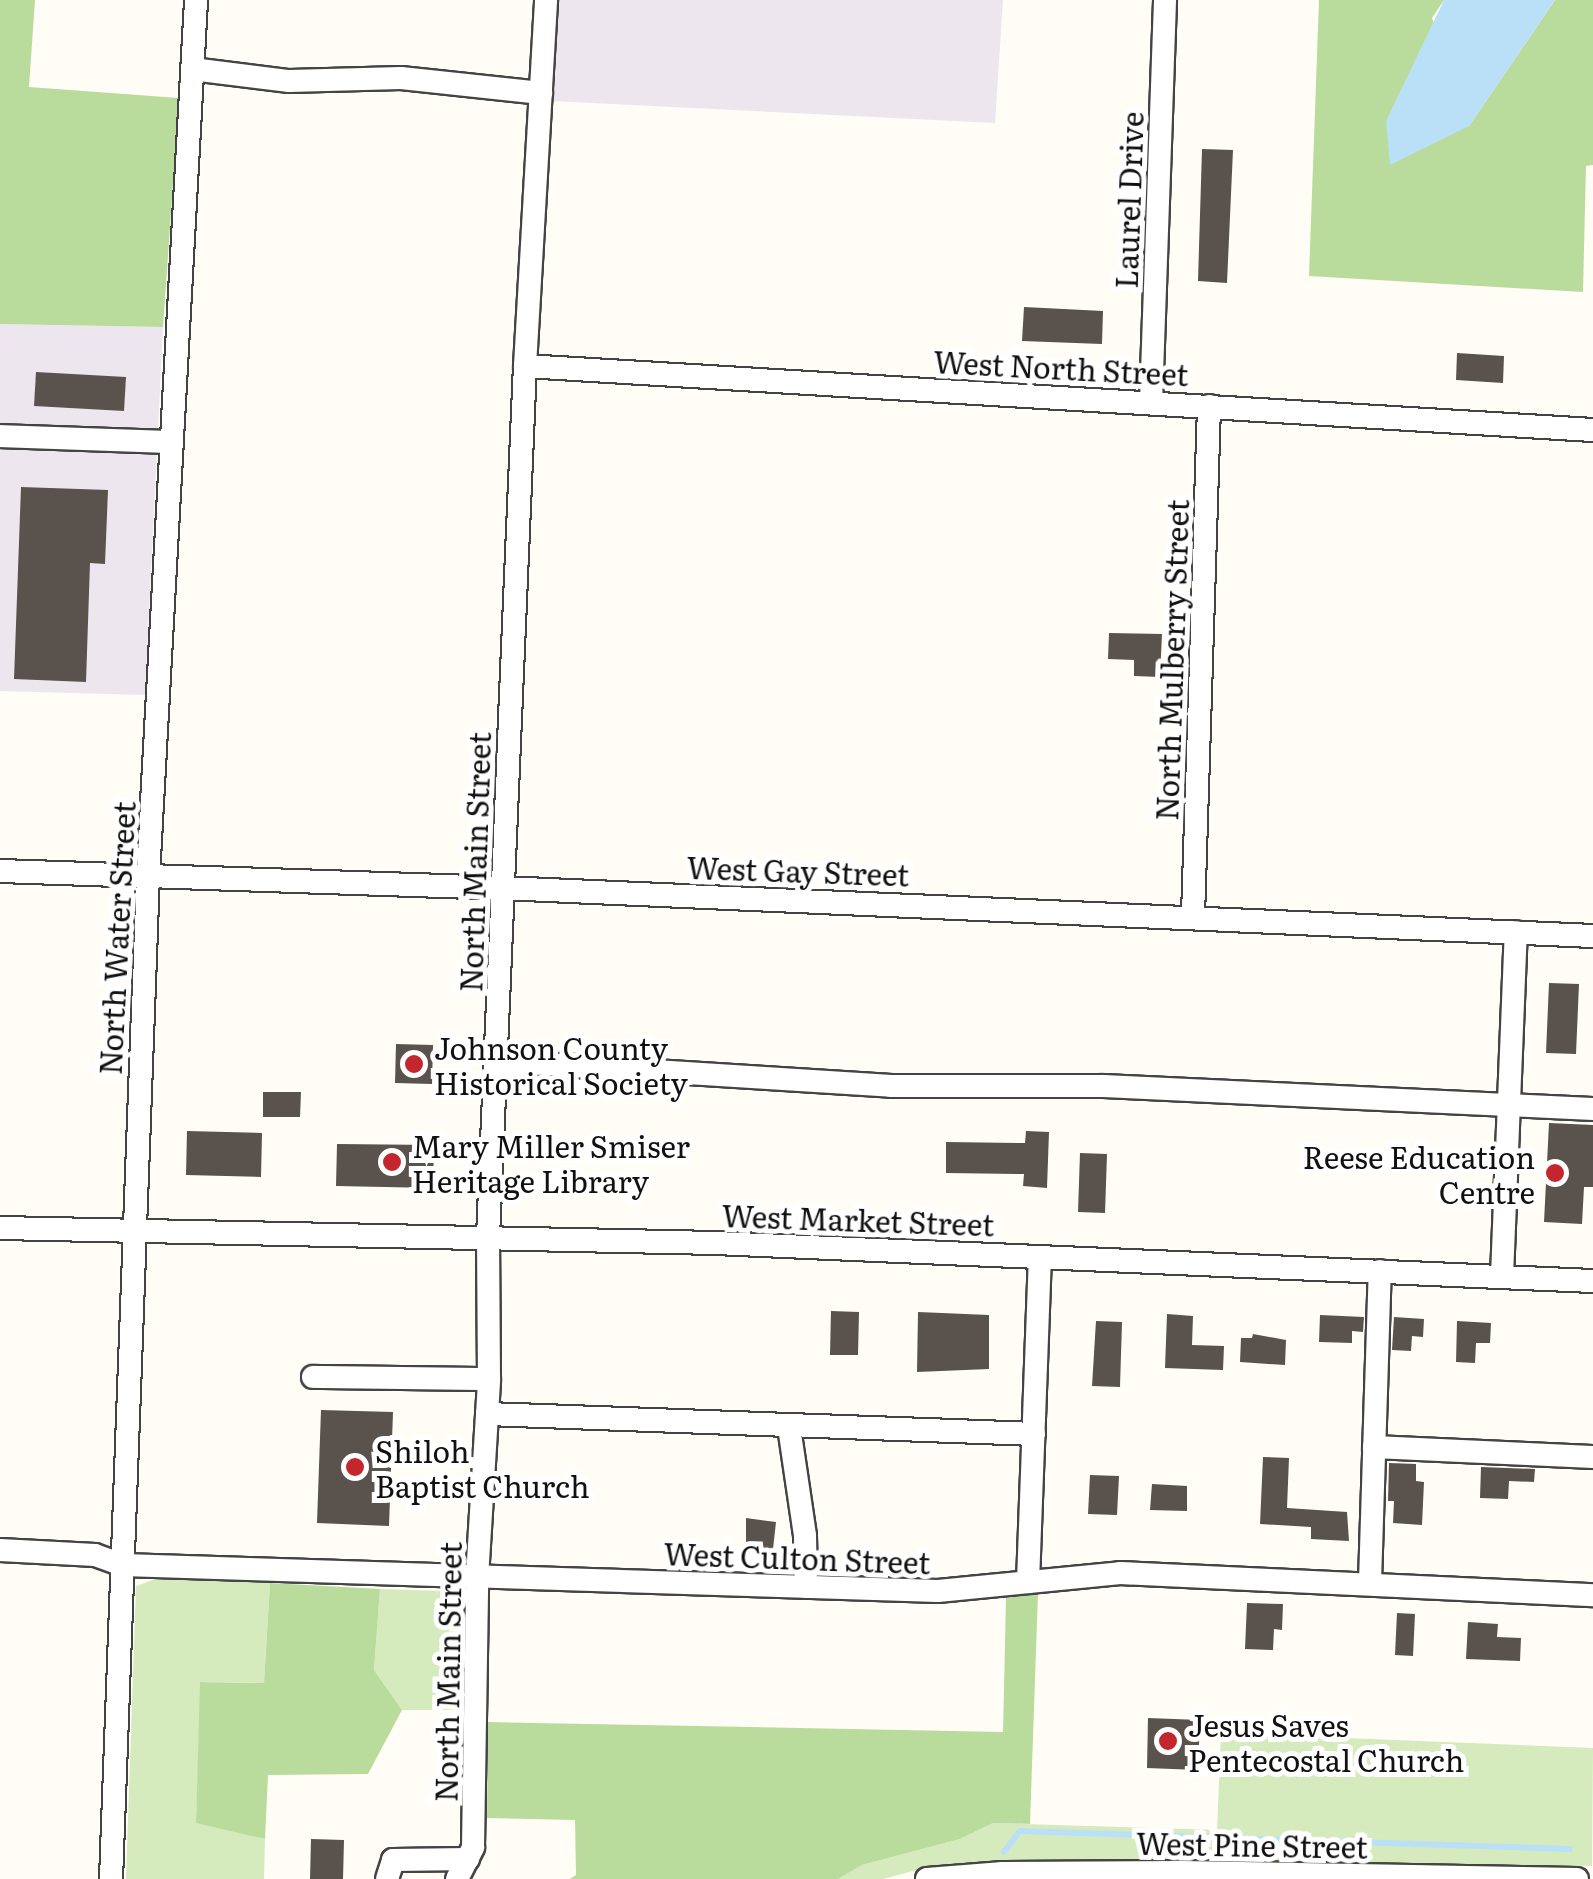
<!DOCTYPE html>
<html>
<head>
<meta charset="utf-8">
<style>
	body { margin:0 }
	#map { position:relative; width:1593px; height:1879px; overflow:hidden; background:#fffdf5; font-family:Literata,serif }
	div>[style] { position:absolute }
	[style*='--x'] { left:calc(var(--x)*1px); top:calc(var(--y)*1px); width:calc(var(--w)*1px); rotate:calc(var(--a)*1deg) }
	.industrial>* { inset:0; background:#eee6ef }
	.green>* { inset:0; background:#d5ebbd }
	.forest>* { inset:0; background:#b9dc9c }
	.water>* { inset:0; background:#b9e0f7 }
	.stream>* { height:6px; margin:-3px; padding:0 3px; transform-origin:3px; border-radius:3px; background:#b9e0f7 }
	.building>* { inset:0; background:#5a524d }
	.roads { filter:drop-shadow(2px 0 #444) drop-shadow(-2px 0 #444) drop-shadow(0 2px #444) drop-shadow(0 -2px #444) }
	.minor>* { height:22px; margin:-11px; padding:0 11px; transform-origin:11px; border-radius:11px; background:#fff }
	.dots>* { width:28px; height:28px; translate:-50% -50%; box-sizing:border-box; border:5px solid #fff; border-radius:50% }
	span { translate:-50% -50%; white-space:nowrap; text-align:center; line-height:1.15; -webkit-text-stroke:10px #fff; paint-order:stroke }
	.street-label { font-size:30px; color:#111 }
	.poi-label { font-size:30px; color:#111 }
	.left { translate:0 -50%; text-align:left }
	.right { translate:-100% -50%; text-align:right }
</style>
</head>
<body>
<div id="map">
	<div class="industrial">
		<div style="clip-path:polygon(556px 0,1003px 0,995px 123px,551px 101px)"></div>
		<div style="clip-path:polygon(0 324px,163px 327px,145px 695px,0 691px)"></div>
	</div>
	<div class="green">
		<div style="clip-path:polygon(164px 1576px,270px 1583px,264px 1683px,201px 1682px,196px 1822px,265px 1839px,264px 1879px,126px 1879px,136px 1586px)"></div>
		<div style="clip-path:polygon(380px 1589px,445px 1591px,456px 1596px,460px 1609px,454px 1710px,402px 1710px,374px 1670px)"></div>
		<div style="clip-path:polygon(1221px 1733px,1593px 1748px,1592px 1866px,1024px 1860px,928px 1867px,883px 1879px,838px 1879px,862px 1865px,960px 1839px,993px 1823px,1217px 1830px)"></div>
	</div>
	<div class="forest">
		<div style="clip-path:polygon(0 0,35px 0,29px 87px,179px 98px,163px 327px,0 324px)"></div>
		<div style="clip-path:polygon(1319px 0,1444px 0,1432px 18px,1469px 126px,1555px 0,1593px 0,1593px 165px,1586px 166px,1583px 292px,1309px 276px)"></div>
		<div style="clip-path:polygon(270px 1583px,380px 1589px,374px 1670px,402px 1710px,368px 1774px,268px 1775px,265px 1839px,196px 1823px,200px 1682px,264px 1683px)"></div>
		<div style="clip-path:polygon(1038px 1593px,1030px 1824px,993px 1823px,960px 1839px,862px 1865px,838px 1879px,570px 1879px,576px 1875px,575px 1820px,487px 1818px,488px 1722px,1003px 1732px,1006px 1598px)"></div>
	</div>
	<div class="water">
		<div style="clip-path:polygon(1444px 0,1555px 0,1469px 126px,1390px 165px,1386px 121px)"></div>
	</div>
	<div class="stream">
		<div style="--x:1004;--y:1852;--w:26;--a:-53"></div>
		<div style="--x:1020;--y:1831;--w:550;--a:1.87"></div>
	</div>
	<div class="building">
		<div style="clip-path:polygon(1202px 149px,1233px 150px,1227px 283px,1198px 281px)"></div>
		<div style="clip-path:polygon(1024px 307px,1103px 311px,1102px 344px,1022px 341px)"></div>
		<div style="clip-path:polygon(1457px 353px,1504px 356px,1503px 383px,1456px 380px)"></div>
		<div style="clip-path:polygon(36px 372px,126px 377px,124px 411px,34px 406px)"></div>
		<div style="clip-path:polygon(21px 487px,108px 490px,105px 564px,90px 563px,86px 682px,14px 679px)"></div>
		<div style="clip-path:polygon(1109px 633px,1162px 634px,1160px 677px,1134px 676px,1134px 660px,1108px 659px)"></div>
		<div style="clip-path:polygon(1549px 983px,1579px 984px,1576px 1054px,1546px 1053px)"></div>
		<div style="clip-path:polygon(396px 1044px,433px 1045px,432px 1084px,395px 1083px)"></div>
		<div style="clip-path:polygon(263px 1092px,301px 1092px,300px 1117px,263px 1117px)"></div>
		<div style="clip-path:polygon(1549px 1123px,1593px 1125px,1593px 1187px,1584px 1187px,1582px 1224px,1544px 1222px)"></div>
		<div style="clip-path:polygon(187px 1131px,262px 1133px,261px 1177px,186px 1175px)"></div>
		<div style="clip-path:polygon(1026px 1131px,1049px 1132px,1047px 1188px,1023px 1186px,1024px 1174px,946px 1173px,946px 1142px,1025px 1143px)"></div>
		<div style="clip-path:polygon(337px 1144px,434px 1145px,433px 1188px,336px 1186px)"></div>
		<div style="clip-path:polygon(1080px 1153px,1107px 1154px,1105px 1213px,1078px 1212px)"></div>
		<div style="clip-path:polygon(831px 1311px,859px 1312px,858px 1355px,830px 1355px)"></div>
		<div style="clip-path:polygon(918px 1312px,989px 1315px,989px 1369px,917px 1372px)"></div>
		<div style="clip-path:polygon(1167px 1314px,1193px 1316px,1192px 1345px,1224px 1346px,1223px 1370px,1165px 1368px)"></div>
		<div style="clip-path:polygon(1320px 1315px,1364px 1317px,1363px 1332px,1352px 1331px,1352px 1343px,1319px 1342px)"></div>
		<div style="clip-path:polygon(1394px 1317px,1424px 1319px,1423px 1337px,1412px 1336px,1411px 1351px,1392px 1350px)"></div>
		<div style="clip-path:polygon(1096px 1321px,1122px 1322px,1120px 1387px,1092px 1386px)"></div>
		<div style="clip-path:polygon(1457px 1321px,1491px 1323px,1490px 1343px,1476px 1343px,1475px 1363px,1456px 1362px)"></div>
		<div style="clip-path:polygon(1253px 1334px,1286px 1340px,1285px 1365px,1240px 1362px,1241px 1338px,1252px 1338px)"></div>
		<div style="clip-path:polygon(321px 1410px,393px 1412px,389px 1526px,317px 1523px)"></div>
		<div style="clip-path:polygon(1263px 1457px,1289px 1458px,1287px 1508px,1347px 1512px,1349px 1541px,1311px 1539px,1311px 1527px,1260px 1524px)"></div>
		<div style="clip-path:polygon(1389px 1463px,1416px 1464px,1416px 1481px,1424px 1482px,1422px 1525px,1393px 1523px,1394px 1501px,1388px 1501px)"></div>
		<div style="clip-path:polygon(1481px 1467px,1535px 1469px,1534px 1482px,1509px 1481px,1508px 1499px,1480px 1498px)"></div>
		<div style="clip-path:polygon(1090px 1475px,1119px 1476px,1117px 1515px,1088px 1514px)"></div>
		<div style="clip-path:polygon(1152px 1484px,1187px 1486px,1187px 1511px,1150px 1510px)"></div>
		<div style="clip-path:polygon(746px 1518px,776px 1522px,773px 1549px,746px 1548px)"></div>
		<div style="clip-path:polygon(1247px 1603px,1283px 1604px,1282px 1630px,1274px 1629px,1273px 1650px,1245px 1649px)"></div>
		<div style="clip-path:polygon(1397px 1613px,1415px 1614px,1413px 1656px,1395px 1655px)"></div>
		<div style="clip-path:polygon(1468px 1622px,1498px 1624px,1497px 1637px,1521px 1638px,1520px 1661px,1466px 1659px)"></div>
		<div style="clip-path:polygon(1148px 1718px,1200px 1720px,1198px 1770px,1147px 1768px)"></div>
		<div style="clip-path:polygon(311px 1839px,344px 1840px,343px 1879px,310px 1879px)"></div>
	</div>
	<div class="roads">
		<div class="minor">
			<div style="--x:192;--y:69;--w:98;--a:7.1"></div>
			<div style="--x:289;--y:81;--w:112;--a:-1.5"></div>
			<div style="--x:401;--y:78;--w:141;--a:6.1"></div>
			<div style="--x:525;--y:366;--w:1070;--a:3.43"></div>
			<div style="--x:1151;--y:402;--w:402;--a:-88"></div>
			<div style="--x:0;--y:436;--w:172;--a:2"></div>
			<div style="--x:0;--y:871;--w:502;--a:1.94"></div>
			<div style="--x:502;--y:888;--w:1092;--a:2.52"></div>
			<div style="--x:1193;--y:916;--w:510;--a:-88.2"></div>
			<div style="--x:496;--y:1066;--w:32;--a:-5"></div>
			<div style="--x:528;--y:1063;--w:364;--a:3.6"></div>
			<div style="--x:891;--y:1086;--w:213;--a:0"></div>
			<div style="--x:1104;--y:1086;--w:490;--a:2.7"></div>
			<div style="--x:0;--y:1228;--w:715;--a:1.2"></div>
			<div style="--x:715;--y:1243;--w:879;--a:2.48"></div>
			<div style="--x:1502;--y:1276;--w:344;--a:-87.7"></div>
			<div style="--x:313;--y:1377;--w:176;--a:0.7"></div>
			<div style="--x:487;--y:1414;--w:547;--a:2.09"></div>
			<div style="--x:789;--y:1427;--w:110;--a:81.6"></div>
			<div style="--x:805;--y:1536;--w:51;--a:88.9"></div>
			<div style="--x:1374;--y:1447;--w:219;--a:2.6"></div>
			<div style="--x:0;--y:1550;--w:95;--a:3"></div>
			<div style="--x:95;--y:1555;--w:30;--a:20"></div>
			<div style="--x:123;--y:1565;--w:815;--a:1.83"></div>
			<div style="--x:938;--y:1591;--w:183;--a:-5.6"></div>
			<div style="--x:1120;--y:1573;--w:474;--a:2.7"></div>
			<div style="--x:1028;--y:1582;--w:325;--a:-87.9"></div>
			<div style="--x:1370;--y:1582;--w:311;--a:-88.2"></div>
			<div style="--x:111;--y:1879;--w:1004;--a:-87.89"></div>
			<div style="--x:148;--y:876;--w:877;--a:-86.86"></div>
			<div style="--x:387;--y:1879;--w:20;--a:-72"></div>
			<div style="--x:393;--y:1860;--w:75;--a:-0.8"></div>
			<div style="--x:457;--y:1879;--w:36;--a:-63"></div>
			<div style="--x:473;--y:1847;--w:269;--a:-89.1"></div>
			<div style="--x:477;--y:1578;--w:199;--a:-86.5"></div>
			<div style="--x:489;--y:1379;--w:142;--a:-90.4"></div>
			<div style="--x:488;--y:1237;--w:872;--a:-87.57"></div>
			<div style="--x:525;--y:366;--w:367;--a:-86.7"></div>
			<div style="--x:927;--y:1879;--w:76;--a:-4.5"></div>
			<div style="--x:1003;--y:1873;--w:179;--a:-0.3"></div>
			<div style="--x:1182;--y:1872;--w:395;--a:1"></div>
		</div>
	</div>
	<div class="dots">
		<div style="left:414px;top:1064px;background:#c4262e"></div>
		<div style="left:392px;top:1162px;background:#c4262e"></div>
		<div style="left:1555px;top:1173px;background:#c4262e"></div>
		<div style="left:355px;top:1467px;background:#c4262e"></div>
		<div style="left:1168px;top:1741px;background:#c4262e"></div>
	</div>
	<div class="street-label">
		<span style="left:1128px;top:200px;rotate:-88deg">Laurel Drive</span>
		<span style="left:1061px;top:367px;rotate:3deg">West North Street</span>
		<span style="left:1171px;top:660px;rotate:-88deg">North Mulberry Street</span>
		<span style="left:474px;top:862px;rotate:-88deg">North Main Street</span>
		<span style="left:798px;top:870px;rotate:2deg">West Gay Street</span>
		<span style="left:116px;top:938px;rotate:-87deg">North Water Street</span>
		<span style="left:858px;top:1219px;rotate:2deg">West Market Street</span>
		<span style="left:797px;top:1557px;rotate:2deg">West Culton Street</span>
		<span style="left:447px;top:1672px;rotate:-89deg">North Main Street</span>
		<span style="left:1252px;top:1844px;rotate:1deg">West Pine Street</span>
	</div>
	<div class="poi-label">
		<span class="left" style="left:434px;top:1064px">Johnson County<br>Historical Society</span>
		<span class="left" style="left:412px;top:1162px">Mary Miller Smiser<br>Heritage Library</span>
		<span class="right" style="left:1535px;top:1173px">Reese Education<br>Centre</span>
		<span class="left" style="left:375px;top:1467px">Shiloh<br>Baptist Church</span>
		<span class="left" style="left:1188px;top:1741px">Jesus Saves<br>Pentecostal Church</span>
	</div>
</div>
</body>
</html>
